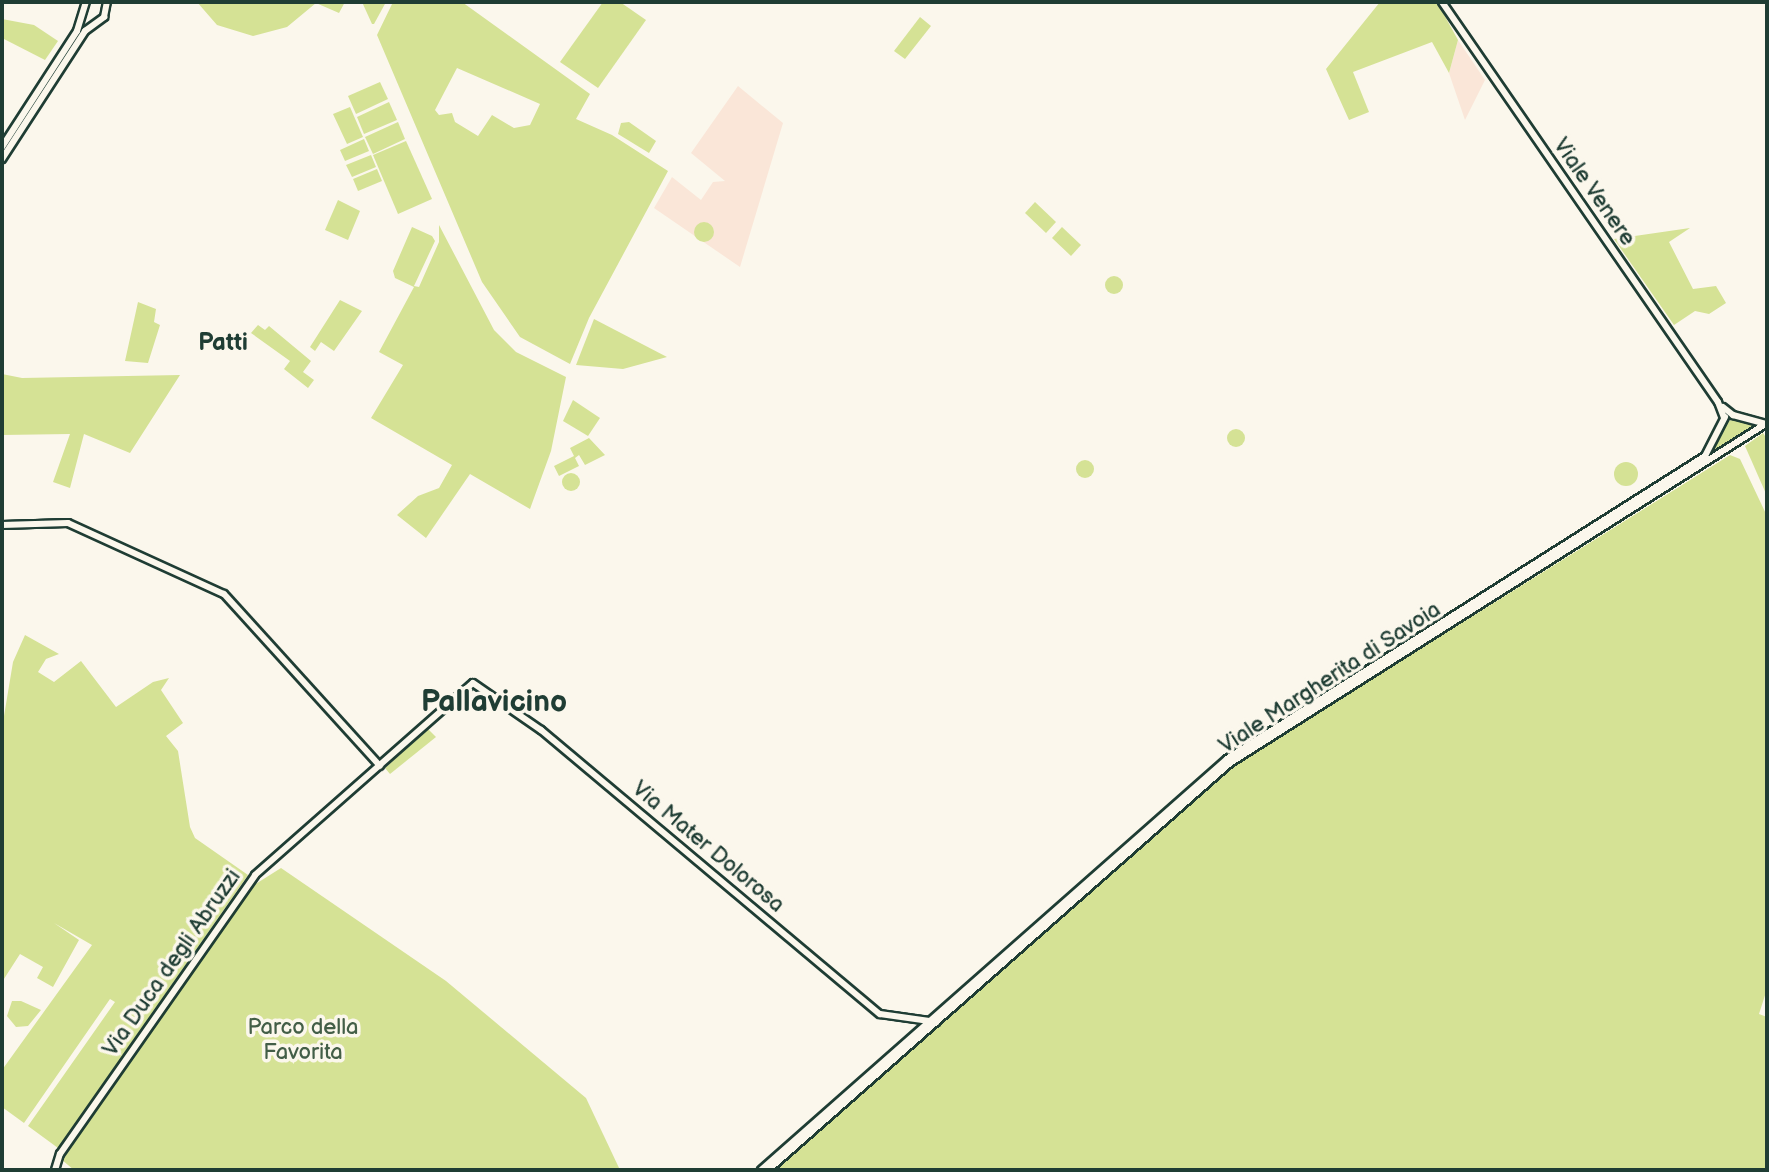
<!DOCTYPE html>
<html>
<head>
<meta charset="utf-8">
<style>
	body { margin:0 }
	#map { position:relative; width:1769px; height:1172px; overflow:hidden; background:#fbf7ec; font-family:"Balsamiq Sans",sans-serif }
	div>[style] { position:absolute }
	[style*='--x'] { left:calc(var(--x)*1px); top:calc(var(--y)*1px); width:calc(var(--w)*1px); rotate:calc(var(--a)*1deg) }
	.built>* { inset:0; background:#fae6d8 }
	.green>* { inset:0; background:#d5e295 }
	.round { border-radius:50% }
	.roads { filter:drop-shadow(2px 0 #1f3d34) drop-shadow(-2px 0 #1f3d34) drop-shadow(0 2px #1f3d34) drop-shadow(0 -2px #1f3d34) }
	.secondary>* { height:6px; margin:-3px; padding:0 3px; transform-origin:3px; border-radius:3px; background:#fbf7ec }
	span { translate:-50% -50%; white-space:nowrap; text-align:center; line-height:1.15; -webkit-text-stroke:7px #fbf7ec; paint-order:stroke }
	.street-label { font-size:22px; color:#1f3d34 }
	.park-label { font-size:22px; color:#435e47 }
	.neighbourhood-label { font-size:24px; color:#1f3d34; font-weight:700 }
	.district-label { font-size:30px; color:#1f3d34; font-weight:700 }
	.frame { position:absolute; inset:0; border:4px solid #1f3d34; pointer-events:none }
</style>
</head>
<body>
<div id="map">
	<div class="built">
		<div style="clip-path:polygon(1458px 40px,1485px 80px,1465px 120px,1449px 73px)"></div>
		<div style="clip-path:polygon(738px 86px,783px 123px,740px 267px,654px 208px,672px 177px,701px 200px,713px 182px,725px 181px,691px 153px)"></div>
	</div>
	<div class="green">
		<div style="clip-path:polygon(197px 2px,345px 2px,339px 13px,316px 3px,287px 27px,253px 36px,217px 25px)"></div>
		<div style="clip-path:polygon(362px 2px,386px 2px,374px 24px,372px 24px)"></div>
		<div style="clip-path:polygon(evenodd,393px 2px,462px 2px,590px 94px,576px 119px,612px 135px,668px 171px,589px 318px,570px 364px,520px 337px,482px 282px,377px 35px,393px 2px,457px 68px,540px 104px,530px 125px,514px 128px,492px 115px,478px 136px,455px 122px,452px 113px,439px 115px,435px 110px,457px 68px)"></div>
		<div style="clip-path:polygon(603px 2px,620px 2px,646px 20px,598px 88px,560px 62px)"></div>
		<div style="clip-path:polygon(1380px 2px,1437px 2px,1458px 40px,1449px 73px,1432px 42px,1353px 72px,1369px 112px,1349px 120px,1326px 69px)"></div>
		<div style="clip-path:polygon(920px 17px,931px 26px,905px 59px,894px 51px)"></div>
		<div style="clip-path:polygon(2px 19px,34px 25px,58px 41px,45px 60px,2px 38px)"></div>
		<div style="clip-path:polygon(380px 82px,388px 99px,356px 114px,348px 96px)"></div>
		<div style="clip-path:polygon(389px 102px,397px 120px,364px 134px,357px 117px)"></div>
		<div style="clip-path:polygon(350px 107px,363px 137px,347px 144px,333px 114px)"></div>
		<div style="clip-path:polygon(398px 122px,405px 139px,373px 154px,365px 137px)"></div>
		<div style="clip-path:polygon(629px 122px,656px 141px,649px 153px,618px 134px,621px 123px)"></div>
		<div style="clip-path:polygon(364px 139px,369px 151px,345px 161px,340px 150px)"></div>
		<div style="clip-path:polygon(406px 141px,432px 199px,398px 214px,373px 155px)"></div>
		<div style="clip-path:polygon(371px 155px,376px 167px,352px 177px,346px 165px)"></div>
		<div style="clip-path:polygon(377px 169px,382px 181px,358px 191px,353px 179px)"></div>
		<div style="clip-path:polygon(338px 200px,360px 211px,348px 240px,325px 230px)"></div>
		<div style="clip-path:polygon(1035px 202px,1056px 222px,1046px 233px,1025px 213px)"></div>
		<div class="round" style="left:694px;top:222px;width:20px;height:20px"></div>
		<div style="clip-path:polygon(439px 225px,494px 330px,516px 352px,566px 377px,551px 451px,530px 509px,470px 474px,426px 538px,397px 515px,418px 496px,439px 488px,452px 465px,371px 418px,403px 365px,379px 352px,414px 287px,395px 278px,393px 271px,412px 227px,432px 236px,435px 241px,414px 286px,419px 287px,439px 242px)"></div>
		<div style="clip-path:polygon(1062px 227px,1081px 245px,1071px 256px,1052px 238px)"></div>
		<div style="clip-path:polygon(1690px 228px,1669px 242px,1693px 289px,1716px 286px,1726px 303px,1709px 314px,1695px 311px,1674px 325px,1614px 239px)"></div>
		<div class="round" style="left:1105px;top:276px;width:18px;height:18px"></div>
		<div style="clip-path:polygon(340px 300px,362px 311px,334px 351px,321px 342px,315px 351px,310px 347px)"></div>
		<div style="clip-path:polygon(138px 302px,156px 309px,154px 322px,160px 325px,148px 363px,125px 361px)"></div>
		<div style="clip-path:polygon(594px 319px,667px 357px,623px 369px,576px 365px)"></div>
		<div style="clip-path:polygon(258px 325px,265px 330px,269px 326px,311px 361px,303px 372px,314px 380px,308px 388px,284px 369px,290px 361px,251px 333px)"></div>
		<div style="clip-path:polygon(2px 374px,22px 378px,180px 375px,130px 453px,84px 434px,70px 488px,53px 482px,70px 434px,2px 435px)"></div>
		<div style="clip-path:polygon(573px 400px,600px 418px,588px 436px,563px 421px)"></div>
		<div style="clip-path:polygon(1739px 419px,1758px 425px,1711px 456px,1727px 421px)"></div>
		<div class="round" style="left:1227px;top:429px;width:18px;height:18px"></div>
		<div style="clip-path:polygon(1763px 433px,1767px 439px,1767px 496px,1745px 446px)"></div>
		<div style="clip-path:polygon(589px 438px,605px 455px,585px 465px,579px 455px,575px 458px,579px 466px,559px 476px,554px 466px,574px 456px,570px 448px)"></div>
		<div style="clip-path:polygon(1730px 455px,1740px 459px,1767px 516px,1767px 989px,1759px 1014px,1767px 1017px,1767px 1170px,773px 1170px,1235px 765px)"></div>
		<div class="round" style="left:1076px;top:460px;width:18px;height:18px"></div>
		<div class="round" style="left:1614px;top:462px;width:24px;height:24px"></div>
		<div class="round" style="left:562px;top:473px;width:18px;height:18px"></div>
		<div style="clip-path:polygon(25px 635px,59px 654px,46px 659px,38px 672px,54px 682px,81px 661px,116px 707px,153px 682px,169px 678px,161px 690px,183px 723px,166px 736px,178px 751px,190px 827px,195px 838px,248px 875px,58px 1148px,28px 1126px,115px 1002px,110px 999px,24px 1123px,2px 1107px,2px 1070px,92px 945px,54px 923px,79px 940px,53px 987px,37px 978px,43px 967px,20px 954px,2px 982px,2px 728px,13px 662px)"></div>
		<div style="clip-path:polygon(428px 729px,436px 737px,390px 774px,385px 768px)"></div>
		<div style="clip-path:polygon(281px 868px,446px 981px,586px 1098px,620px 1170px,74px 1170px,62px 1160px,254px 885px)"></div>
		<div style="clip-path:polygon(12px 1001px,21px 1001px,41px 1010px,28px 1026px,16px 1027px,7px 1016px)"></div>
	</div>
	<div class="roads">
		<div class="secondary">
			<div style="--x:1442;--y:2;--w:486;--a:55.4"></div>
			<div style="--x:1718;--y:402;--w:17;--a:69"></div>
			<div style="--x:2;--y:147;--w:138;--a:-57.1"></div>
			<div style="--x:77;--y:31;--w:30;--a:-73"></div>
			<div style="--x:2;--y:159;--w:153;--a:-57"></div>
			<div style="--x:85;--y:31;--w:24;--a:-36"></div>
			<div style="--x:104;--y:17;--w:15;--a:-79"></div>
			<div style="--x:1723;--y:407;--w:13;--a:39"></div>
			<div style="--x:1733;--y:415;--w:34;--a:15"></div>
			<div style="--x:1705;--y:456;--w:44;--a:-62.9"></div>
			<div style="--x:2;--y:525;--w:66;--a:-1.7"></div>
			<div style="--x:68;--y:523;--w:171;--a:24.5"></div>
			<div style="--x:224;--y:594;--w:232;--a:47.8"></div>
			<div style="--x:55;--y:1170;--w:17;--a:-73"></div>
			<div style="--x:60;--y:1154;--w:340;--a:-55"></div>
			<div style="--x:255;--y:875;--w:290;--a:-41.4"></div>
			<div style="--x:473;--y:683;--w:83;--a:34.7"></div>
			<div style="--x:541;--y:730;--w:442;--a:40"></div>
			<div style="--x:880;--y:1014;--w:57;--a:8.1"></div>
			<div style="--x:761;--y:1170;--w:621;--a:-41.41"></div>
			<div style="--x:1227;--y:759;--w:566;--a:-32.37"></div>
			<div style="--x:768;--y:1170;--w:616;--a:-41.38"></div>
			<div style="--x:1230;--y:763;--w:636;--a:-32.34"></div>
		</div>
	</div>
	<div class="street-label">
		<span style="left:1594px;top:192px;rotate:55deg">Viale Venere</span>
		<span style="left:1330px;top:678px;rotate:-33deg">Viale Margherita di Savoia</span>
		<span style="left:708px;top:847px;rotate:40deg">Via Mater Dolorosa</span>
		<span style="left:172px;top:963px;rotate:-55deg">Via Duca degli Abruzzi</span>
	</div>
	<div class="park-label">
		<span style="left:303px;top:1040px">Parco della<br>Favorita</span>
	</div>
	<div class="neighbourhood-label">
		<span style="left:223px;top:343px">Patti</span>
	</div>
	<div class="district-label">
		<span style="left:494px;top:702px">Pallavicino</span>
	</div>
	<div class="frame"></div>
</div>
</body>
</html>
